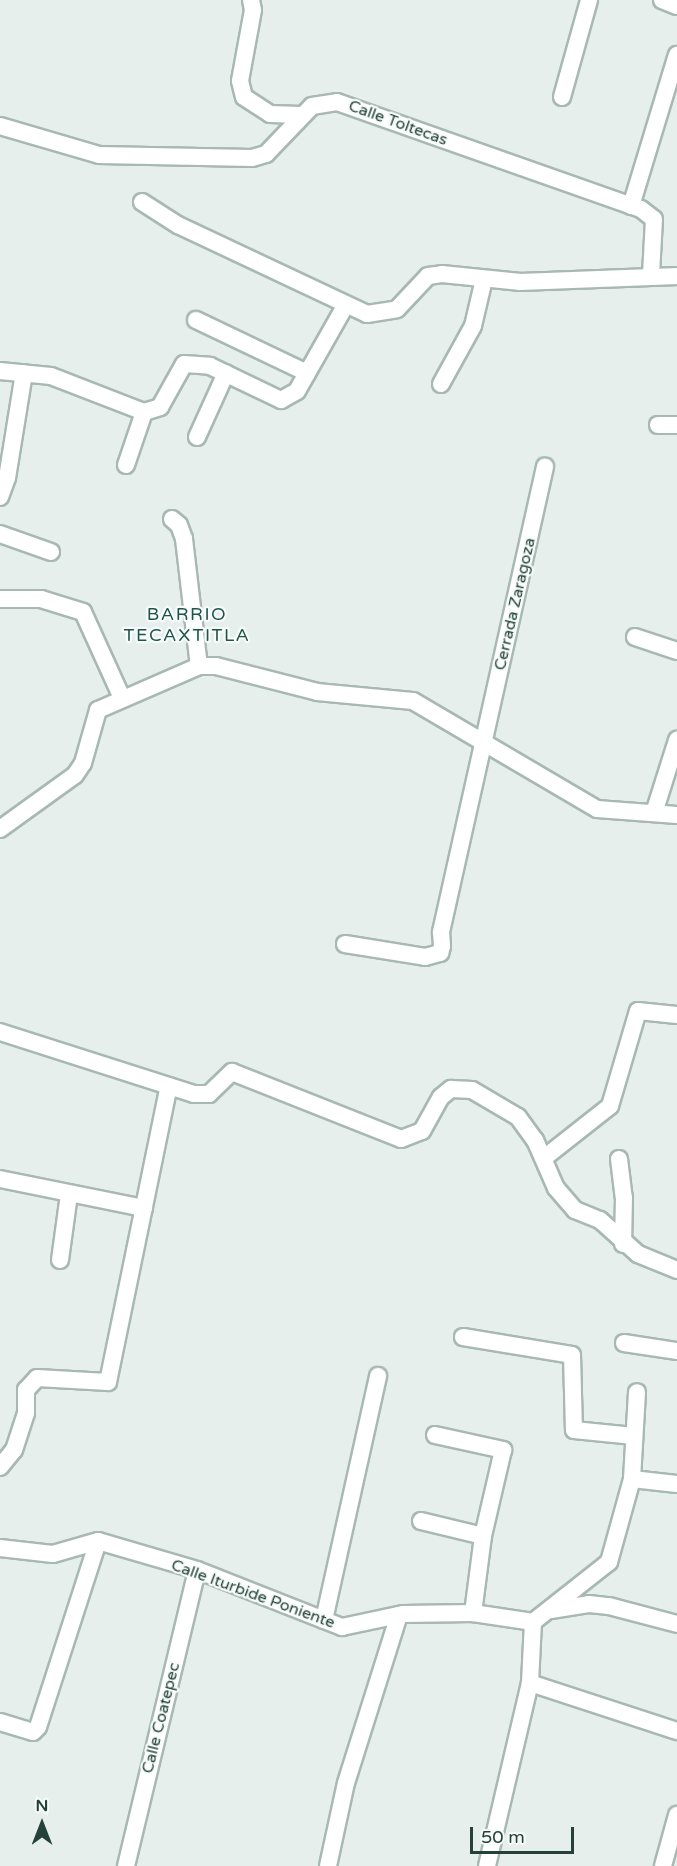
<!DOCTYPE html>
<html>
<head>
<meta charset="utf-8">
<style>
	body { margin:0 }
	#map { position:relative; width:677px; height:1866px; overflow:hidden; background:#e6efeb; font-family:"Varela Round",sans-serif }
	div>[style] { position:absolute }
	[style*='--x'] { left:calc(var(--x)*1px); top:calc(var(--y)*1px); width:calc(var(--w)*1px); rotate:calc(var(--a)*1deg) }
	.roads { filter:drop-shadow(2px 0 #a8b8b2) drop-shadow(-2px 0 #a8b8b2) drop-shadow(0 2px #a8b8b2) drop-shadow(0 -2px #a8b8b2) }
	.minor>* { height:16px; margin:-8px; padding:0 8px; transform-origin:8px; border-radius:8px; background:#fff }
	span { translate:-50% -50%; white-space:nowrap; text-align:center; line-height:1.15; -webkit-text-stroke:4.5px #f7fbf9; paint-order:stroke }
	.street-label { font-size:16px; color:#24423a }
	.neighbourhood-label { font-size:18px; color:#1f5548; letter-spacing:1.5px }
	.north { position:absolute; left:12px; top:1794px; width:60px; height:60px; -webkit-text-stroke:4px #f7fbf9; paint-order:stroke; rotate:0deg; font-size:16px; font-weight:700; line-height:24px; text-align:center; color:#24423a }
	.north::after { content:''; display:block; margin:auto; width:21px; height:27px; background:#24423a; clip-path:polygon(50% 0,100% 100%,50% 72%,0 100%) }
	.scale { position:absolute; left:470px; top:1827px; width:104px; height:27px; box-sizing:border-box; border:3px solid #24423a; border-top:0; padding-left:8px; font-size:18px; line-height:21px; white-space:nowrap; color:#24423a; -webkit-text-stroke:4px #f7fbf9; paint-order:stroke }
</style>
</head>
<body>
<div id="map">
	<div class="roads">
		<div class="minor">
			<div style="--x:251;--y:0;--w:10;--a:79"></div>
			<div style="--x:253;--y:10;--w:72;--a:100.4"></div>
			<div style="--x:240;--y:81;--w:16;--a:76"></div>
			<div style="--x:244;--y:97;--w:31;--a:33"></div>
			<div style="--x:270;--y:114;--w:31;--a:2"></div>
			<div style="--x:662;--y:0;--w:16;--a:22"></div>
			<div style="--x:562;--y:97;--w:101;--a:-74.4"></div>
			<div style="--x:0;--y:126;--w:103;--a:16.3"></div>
			<div style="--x:99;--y:155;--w:153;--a:1.1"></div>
			<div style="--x:252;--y:158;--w:15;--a:-16"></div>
			<div style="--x:266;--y:154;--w:66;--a:-46.2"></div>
			<div style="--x:312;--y:106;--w:25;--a:-9"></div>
			<div style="--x:337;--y:102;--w:322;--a:19.4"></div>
			<div style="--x:641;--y:209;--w:16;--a:38"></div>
			<div style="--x:654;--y:219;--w:56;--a:93.1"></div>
			<div style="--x:142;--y:202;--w:43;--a:32.6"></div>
			<div style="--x:178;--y:225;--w:209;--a:25.2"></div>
			<div style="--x:367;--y:314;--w:30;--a:-9"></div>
			<div style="--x:397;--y:309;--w:45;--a:-46.8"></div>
			<div style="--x:428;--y:276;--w:14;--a:-8"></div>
			<div style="--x:442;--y:274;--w:79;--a:5.8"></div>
			<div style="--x:521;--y:282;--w:156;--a:-2.2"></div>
			<div style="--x:631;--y:206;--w:158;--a:-73.1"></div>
			<div style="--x:196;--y:320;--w:123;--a:25.5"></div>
			<div style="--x:0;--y:371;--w:51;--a:5.6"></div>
			<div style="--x:51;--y:376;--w:100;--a:21.2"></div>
			<div style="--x:144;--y:412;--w:17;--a:-17"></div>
			<div style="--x:160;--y:407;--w:49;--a:-60.8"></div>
			<div style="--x:184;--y:364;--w:26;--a:4"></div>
			<div style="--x:210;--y:366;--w:79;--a:25.6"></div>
			<div style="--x:281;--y:400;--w:18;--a:-29"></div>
			<div style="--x:297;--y:391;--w:98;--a:-60.5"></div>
			<div style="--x:441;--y:384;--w:66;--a:-61.1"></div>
			<div style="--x:473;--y:326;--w:48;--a:-76.8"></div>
			<div style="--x:658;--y:425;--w:19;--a:0"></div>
			<div style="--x:197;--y:437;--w:70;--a:-65.6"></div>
			<div style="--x:126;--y:465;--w:56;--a:-71.2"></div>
			<div style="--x:0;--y:497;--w:20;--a:-70"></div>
			<div style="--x:7;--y:478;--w:106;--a:-80.8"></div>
			<div style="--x:172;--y:519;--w:9;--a:41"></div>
			<div style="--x:179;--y:525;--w:15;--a:70"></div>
			<div style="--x:184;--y:539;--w:128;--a:83.3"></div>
			<div style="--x:0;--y:534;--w:54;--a:19.4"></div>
			<div style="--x:0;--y:599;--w:41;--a:0"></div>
			<div style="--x:41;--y:599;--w:44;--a:17.2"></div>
			<div style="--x:83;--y:612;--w:94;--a:65.6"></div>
			<div style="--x:635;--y:637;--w:44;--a:18.4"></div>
			<div style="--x:654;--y:813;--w:77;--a:-72.5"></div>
			<div style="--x:0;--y:829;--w:92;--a:-35.8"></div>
			<div style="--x:75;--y:775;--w:14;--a:-56"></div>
			<div style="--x:83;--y:763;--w:55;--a:-74.2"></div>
			<div style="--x:98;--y:710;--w:110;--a:-23.5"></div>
			<div style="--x:199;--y:666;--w:17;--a:0"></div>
			<div style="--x:216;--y:666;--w:104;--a:14.4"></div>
			<div style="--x:317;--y:692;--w:96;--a:5.4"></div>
			<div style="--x:413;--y:701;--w:213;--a:30.4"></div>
			<div style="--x:597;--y:809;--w:80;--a:4.3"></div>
			<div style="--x:345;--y:944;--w:81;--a:9.2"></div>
			<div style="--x:425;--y:957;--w:16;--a:-15"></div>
			<div style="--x:440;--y:953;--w:7;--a:-74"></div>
			<div style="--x:442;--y:946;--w:14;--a:-94"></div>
			<div style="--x:441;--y:932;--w:477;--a:-77.4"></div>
			<div style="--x:0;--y:1032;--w:204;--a:17.7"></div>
			<div style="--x:194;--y:1094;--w:15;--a:0"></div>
			<div style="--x:209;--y:1094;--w:32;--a:-44"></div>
			<div style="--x:232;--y:1072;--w:182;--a:21.6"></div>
			<div style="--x:401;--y:1139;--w:22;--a:-21"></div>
			<div style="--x:422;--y:1131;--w:39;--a:-61"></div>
			<div style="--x:441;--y:1097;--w:13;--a:-39"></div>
			<div style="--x:451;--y:1089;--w:21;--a:3"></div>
			<div style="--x:472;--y:1090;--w:53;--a:30.4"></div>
			<div style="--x:518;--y:1117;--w:29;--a:54"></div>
			<div style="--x:535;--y:1140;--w:52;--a:66.4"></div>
			<div style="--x:556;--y:1188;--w:29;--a:49"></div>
			<div style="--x:575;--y:1210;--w:27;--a:22"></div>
			<div style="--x:600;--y:1220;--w:51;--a:41.8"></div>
			<div style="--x:638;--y:1254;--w:42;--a:22.3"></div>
			<div style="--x:544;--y:1158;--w:84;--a:-38.2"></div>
			<div style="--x:610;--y:1106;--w:99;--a:-73.6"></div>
			<div style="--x:638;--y:1011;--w:39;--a:6"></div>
			<div style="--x:619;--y:1159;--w:38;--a:83"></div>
			<div style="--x:624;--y:1197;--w:47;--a:91.2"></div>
			<div style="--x:0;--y:1179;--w:147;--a:11.4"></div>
			<div style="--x:60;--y:1260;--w:67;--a:-82.2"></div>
			<div style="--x:463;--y:1337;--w:110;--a:9.4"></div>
			<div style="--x:572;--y:1355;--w:75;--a:88.5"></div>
			<div style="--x:574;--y:1430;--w:60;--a:5.7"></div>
			<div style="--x:624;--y:1343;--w:54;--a:8.6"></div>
			<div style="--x:435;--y:1435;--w:70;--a:12.4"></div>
			<div style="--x:503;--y:1450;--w:88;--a:103.1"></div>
			<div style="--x:483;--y:1536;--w:78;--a:97.4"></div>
			<div style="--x:0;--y:1467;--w:22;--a:-51"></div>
			<div style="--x:14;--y:1450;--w:39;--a:-72"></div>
			<div style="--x:26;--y:1413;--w:23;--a:-90"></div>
			<div style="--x:26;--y:1390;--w:16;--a:-47"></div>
			<div style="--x:37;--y:1378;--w:71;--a:3.2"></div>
			<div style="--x:108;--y:1382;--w:302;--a:-78.4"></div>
			<div style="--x:632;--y:1479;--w:87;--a:-86.7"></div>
			<div style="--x:421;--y:1521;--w:64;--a:13.6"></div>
			<div style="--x:0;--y:1548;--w:53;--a:6.5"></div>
			<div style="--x:53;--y:1554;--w:47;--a:-16.1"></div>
			<div style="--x:98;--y:1541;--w:103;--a:16.3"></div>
			<div style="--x:197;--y:1570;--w:156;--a:21.5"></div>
			<div style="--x:342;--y:1627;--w:62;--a:-12"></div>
			<div style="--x:403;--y:1614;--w:70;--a:-0.8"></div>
			<div style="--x:473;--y:1613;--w:61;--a:8.5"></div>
			<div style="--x:533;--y:1622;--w:97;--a:-38.3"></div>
			<div style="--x:609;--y:1562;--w:86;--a:-74.5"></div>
			<div style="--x:632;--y:1479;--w:45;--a:6.3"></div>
			<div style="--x:551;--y:1610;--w:38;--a:-9"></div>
			<div style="--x:589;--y:1604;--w:20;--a:6"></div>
			<div style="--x:609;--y:1606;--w:70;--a:14.8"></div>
			<div style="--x:324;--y:1620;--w:250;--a:-77.5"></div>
			<div style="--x:530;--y:1683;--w:155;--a:18.1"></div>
			<div style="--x:0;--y:1722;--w:34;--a:17"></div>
			<div style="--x:33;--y:1732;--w:7;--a:-45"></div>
			<div style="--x:38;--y:1727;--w:195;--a:-72.1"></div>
			<div style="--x:126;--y:1866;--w:304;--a:-76.5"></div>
			<div style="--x:328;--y:1866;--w:85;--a:-77.8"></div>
			<div style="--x:346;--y:1783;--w:176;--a:-72.5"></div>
			<div style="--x:487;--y:1866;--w:188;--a:-76.8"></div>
			<div style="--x:530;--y:1683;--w:61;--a:-87.2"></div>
			<div style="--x:663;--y:1866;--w:53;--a:-74.6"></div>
		</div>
	</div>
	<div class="street-label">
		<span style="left:398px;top:123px;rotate:20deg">Calle Toltecas</span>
		<span style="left:515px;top:604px;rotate:-77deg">Cerrada Zaragoza</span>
		<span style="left:253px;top:1594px;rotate:20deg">Calle Iturbide Poniente</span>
		<span style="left:161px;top:1718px;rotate:-76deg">Calle Coatepec</span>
	</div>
	<div class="neighbourhood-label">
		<span style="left:187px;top:625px">BARRIO<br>TECAXTITLA</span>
	</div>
	<div class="north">N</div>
	<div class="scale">50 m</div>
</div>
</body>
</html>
